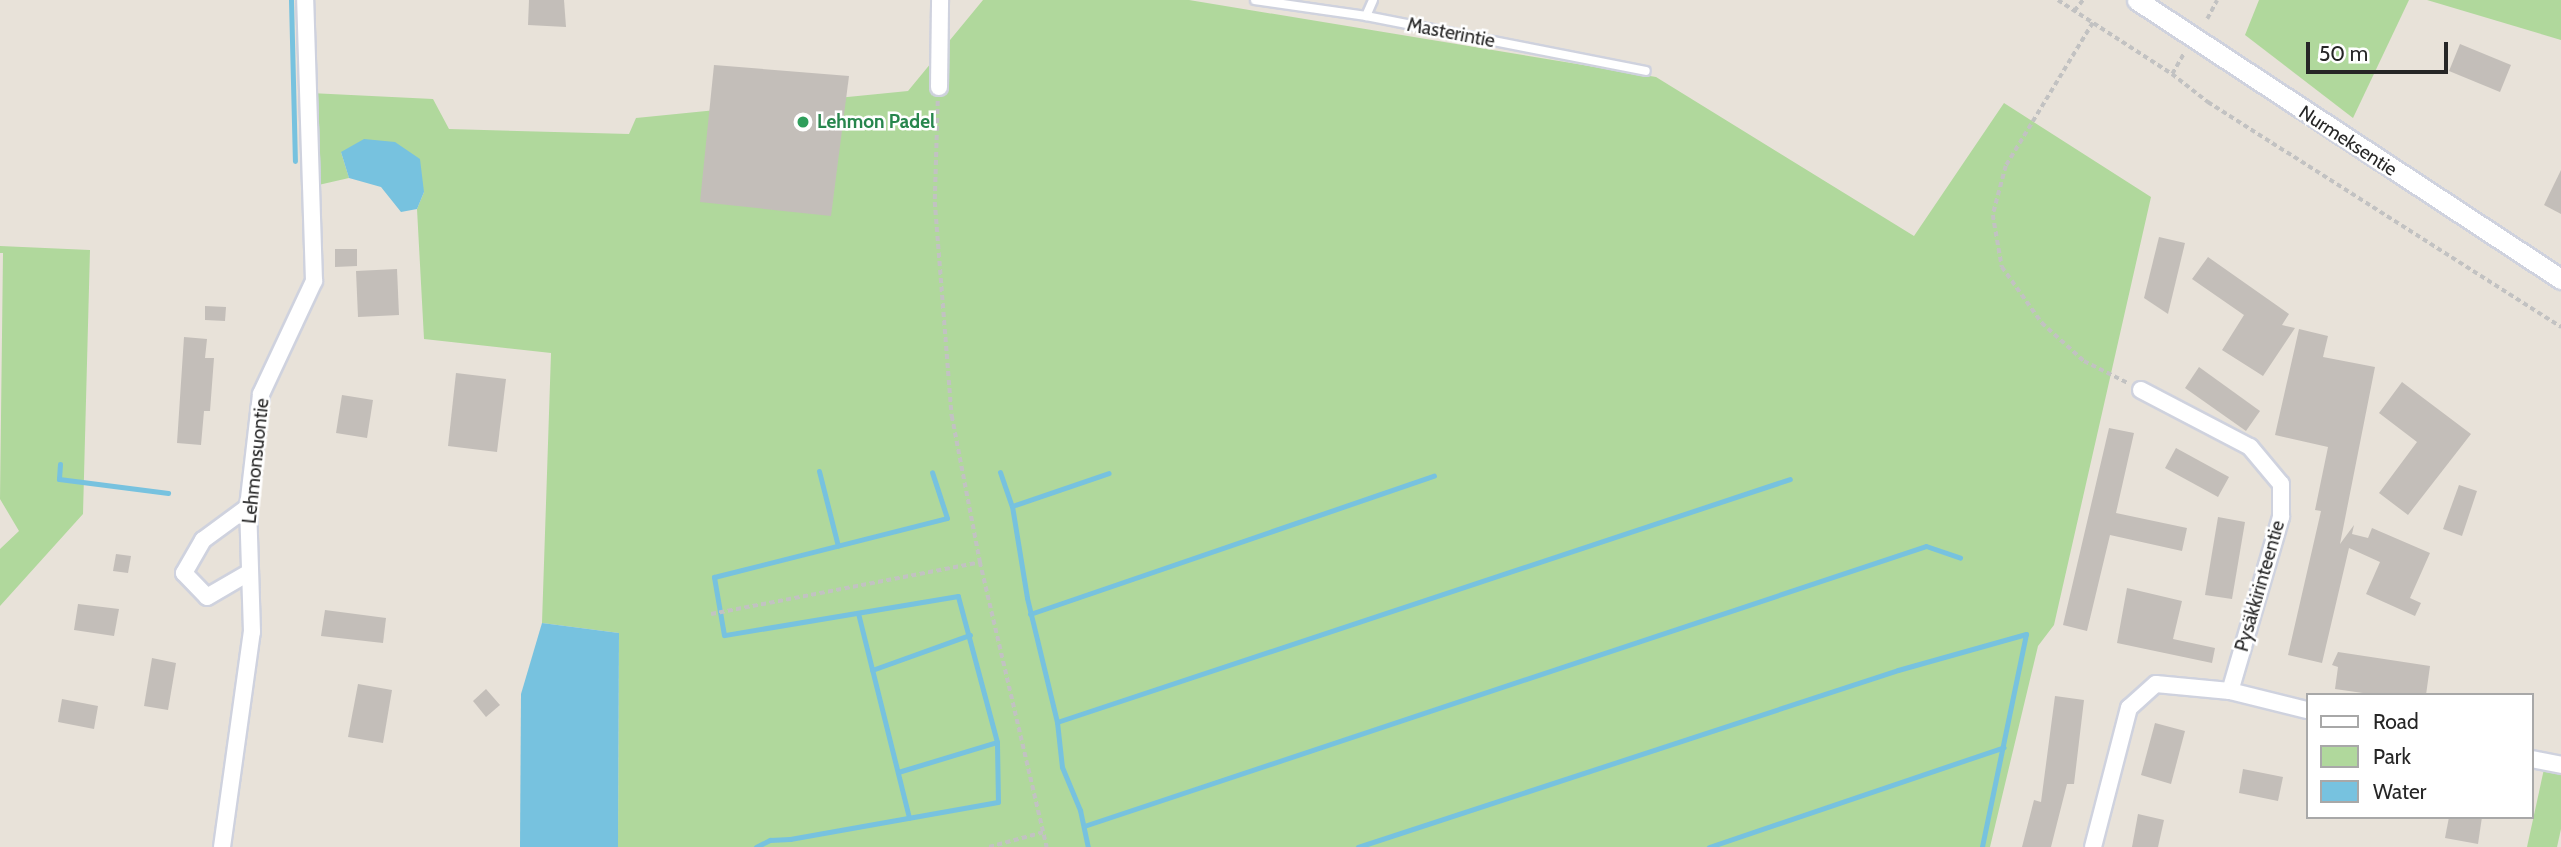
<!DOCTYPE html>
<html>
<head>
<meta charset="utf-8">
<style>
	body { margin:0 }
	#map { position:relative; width:2561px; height:847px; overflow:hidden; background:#e8e2d9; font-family:Cabin,sans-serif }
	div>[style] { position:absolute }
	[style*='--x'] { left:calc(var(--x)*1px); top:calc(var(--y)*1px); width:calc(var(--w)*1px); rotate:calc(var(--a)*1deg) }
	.green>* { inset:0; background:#b0d89c }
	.water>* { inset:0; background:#77c2df }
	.stream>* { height:5px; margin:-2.5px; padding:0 2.5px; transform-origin:2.5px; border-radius:2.5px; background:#77c2df }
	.building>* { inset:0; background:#c3beb9 }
	.path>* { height:3.5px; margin-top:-1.75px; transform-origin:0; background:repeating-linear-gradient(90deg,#c2c2c2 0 5px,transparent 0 8.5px) }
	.roads { filter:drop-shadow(2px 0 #cfd2de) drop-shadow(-2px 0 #cfd2de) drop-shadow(0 2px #cfd2de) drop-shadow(0 -2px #cfd2de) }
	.service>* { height:8px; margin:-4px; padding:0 4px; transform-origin:4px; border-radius:4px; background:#fff }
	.minor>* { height:16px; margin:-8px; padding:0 8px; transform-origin:8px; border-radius:8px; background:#fff }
	.tertiary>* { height:19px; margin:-9.5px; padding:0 9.5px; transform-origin:9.5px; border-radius:9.5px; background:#fff }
	.dots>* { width:19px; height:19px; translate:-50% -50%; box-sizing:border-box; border:4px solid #fff; border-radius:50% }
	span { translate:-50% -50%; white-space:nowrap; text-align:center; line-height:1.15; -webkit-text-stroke:5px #fff; paint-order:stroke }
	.street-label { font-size:19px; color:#262626 }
	.leisure-label { font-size:19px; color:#27864d; font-weight:700 }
	.left { translate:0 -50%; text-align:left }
	.legend { position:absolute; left:2306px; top:693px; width:228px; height:126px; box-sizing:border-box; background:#fff; border:2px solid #a8a8a8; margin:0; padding:9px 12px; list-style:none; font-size:21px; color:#262626 }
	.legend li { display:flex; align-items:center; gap:14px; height:35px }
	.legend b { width:35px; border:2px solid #a8a8a8 }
	.scale { position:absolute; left:2306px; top:42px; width:142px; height:32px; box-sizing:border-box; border:4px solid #262626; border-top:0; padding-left:9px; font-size:21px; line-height:24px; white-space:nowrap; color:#262626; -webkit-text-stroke:5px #fff; paint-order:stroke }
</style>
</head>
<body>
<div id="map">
	<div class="green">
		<div style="clip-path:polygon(983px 0,1189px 0,1656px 77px,1914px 236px,2004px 103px,2151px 197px,2054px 625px,2038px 646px,1990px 847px,618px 847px,619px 633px,542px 623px,551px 353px,424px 339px,417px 209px,424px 192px,341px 152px,349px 178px,314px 186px,310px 93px,433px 99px,449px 129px,629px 134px,636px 118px,908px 91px)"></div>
		<div style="clip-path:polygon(2259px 0,2409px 0,2353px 118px,2245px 35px)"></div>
		<div style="clip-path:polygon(2427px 0,2561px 0,2561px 40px)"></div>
		<div style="clip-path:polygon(0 246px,90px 250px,83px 514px,0 606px,0 549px,19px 531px,0 499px,3px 253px,0 253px)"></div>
		<div style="clip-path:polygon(2544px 769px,2561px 772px,2561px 829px,2557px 847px,2527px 847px)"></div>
	</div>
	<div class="water">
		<div style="clip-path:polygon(364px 139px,395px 142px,420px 159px,424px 192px,417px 209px,401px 212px,381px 187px,349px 178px,341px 152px)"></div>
		<div style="clip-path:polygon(542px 623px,619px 633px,618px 847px,520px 847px,521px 694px)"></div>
	</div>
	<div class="stream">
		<div style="--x:291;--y:0;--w:161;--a:88.6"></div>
		<div style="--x:60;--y:464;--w:15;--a:94"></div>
		<div style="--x:59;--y:479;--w:110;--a:7.3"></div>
		<div style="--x:819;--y:471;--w:77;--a:75.8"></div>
		<div style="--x:1000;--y:472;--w:36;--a:71"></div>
		<div style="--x:1012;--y:506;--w:93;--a:80.7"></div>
		<div style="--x:1027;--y:598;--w:128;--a:76.4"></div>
		<div style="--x:1057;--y:722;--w:45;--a:83.7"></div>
		<div style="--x:1062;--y:767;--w:47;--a:67.3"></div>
		<div style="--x:1080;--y:810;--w:38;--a:78"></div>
		<div style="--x:1012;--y:506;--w:102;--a:-18.8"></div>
		<div style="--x:858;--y:613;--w:211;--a:76"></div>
		<div style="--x:1030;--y:614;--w:427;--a:-18.9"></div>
		<div style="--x:872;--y:670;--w:104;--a:-19.7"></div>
		<div style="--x:1057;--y:722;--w:772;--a:-18.34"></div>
		<div style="--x:898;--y:772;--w:103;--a:-16.9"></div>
		<div style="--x:1084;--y:826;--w:887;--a:-18.39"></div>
		<div style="--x:1926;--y:546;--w:36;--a:19"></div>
		<div style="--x:756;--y:847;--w:16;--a:-27"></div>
		<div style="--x:770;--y:840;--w:20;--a:-3"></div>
		<div style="--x:790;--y:839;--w:211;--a:-10.1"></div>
		<div style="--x:998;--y:802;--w:60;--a:-91"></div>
		<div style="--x:997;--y:742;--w:151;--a:-105"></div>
		<div style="--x:958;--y:596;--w:237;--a:170.5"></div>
		<div style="--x:724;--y:635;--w:59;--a:-99.8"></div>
		<div style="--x:714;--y:577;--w:240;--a:-14.2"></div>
		<div style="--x:947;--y:518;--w:48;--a:-108.1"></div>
		<div style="--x:1358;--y:847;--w:568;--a:-18.15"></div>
		<div style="--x:1898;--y:670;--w:133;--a:-15.7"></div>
		<div style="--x:2026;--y:634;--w:217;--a:101.7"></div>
		<div style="--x:1709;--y:847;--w:311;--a:-18.7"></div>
	</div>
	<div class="building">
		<div style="clip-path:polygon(529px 0,564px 0,566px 27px,528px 25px)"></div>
		<div style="clip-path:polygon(2460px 44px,2511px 65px,2500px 92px,2449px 71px)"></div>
		<div style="clip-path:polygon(714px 65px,849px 76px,831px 216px,700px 202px)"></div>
		<div style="clip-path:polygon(2561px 170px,2561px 214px,2544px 205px)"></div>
		<div style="clip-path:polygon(2159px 237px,2185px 243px,2168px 314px,2144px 298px)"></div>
		<div style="clip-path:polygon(335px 249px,357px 249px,357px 266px,335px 267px)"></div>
		<div style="clip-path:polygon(2208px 257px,2289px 314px,2282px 325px,2295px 328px,2263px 376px,2222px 350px,2244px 315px,2192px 279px)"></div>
		<div style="clip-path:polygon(397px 269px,399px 315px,358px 317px,356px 271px)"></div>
		<div style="clip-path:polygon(205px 306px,226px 307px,225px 321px,205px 320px)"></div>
		<div style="clip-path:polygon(2299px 329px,2328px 336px,2323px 357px,2375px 367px,2340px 544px,2354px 525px,2352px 534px,2368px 538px,2372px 528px,2430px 553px,2410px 598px,2421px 603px,2415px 616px,2366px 594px,2380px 562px,2349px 548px,2322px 663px,2288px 655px,2321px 511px,2315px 510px,2328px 447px,2275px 435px)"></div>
		<div style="clip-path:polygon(184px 337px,207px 339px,205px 358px,214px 358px,210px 411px,204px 411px,201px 445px,177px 443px)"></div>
		<div style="clip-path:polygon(2199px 367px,2260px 411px,2246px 431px,2185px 388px)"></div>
		<div style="clip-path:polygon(456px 373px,506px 379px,497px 452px,448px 446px)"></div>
		<div style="clip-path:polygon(2402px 382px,2471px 434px,2408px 515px,2379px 493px,2417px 442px,2379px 413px)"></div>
		<div style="clip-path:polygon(342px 395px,373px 400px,367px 438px,336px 433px)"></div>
		<div style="clip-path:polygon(2109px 428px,2134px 433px,2116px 513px,2187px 528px,2182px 551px,2110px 535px,2087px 631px,2063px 625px)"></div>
		<div style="clip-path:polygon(2176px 448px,2229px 477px,2218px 497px,2165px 468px)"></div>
		<div style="clip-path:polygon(2459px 485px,2477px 491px,2462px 536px,2443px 529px)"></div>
		<div style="clip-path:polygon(2218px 517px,2245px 522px,2232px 599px,2205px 595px)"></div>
		<div style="clip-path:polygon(116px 554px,131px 556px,128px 573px,113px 571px)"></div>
		<div style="clip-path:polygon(2127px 588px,2182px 601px,2173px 639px,2215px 648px,2212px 663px,2117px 643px)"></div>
		<div style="clip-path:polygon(78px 604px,119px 609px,114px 636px,74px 630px)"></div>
		<div style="clip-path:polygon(325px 610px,386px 618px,383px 643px,321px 636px)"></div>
		<div style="clip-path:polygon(2338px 652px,2430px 666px,2426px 695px,2377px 695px,2335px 689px,2338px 667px,2332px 665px)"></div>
		<div style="clip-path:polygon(152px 658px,176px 663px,168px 710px,144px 706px)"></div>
		<div style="clip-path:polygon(358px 684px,392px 690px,383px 743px,348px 737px)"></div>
		<div style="clip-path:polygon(486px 689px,500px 705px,486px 717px,473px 701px)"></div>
		<div style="clip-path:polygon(2055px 696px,2084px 700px,2074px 784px,2067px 784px,2051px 847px,2022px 847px,2034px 800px,2041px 802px)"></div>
		<div style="clip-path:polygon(62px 699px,98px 706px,94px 729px,58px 722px)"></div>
		<div style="clip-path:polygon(2155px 723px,2185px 731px,2171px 784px,2141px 775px)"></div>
		<div style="clip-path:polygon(2243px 769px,2283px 777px,2278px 801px,2239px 793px)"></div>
		<div style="clip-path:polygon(2138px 814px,2164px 820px,2158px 847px,2132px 847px)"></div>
		<div style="clip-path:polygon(2449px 817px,2482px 817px,2478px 844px,2445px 838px)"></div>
	</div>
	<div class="path">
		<div style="--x:2058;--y:0;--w:136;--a:33"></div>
		<div style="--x:2172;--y:74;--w:46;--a:37.9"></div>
		<div style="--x:2208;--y:102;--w:419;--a:32.5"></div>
		<div style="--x:2074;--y:11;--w:14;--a:-51"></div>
		<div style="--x:2207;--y:19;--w:21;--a:-62"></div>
		<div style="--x:2093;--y:23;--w:167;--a:121.3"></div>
		<div style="--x:2006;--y:166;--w:51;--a:104.9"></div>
		<div style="--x:1993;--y:215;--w:53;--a:80.2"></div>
		<div style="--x:2002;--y:267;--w:69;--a:54.5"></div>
		<div style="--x:2042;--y:323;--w:57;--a:42.1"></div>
		<div style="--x:2084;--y:361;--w:49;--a:26.6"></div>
		<div style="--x:2172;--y:74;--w:24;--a:-60"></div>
		<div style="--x:938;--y:101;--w:101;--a:91.7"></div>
		<div style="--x:935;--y:202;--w:215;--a:85.5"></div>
		<div style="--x:952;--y:416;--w:149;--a:79.1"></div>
		<div style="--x:980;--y:562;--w:293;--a:76.8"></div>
		<div style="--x:711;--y:614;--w:274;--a:-10.9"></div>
		<div style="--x:989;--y:847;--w:57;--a:-15.3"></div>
	</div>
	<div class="roads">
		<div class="service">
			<div style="--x:1255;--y:0;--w:112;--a:8.2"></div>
			<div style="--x:1366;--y:16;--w:285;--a:11.1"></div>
			<div style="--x:1366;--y:16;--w:17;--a:-66"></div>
		</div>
		<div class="minor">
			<div style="--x:939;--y:87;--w:87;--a:-89.3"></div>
			<div style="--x:2141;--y:390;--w:123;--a:27.6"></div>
			<div style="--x:2250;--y:447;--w:48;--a:50"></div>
			<div style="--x:2281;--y:484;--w:33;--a:90"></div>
			<div style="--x:2281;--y:517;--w:181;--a:106.3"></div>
			<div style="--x:248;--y:507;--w:56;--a:143.7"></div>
			<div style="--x:203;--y:540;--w:38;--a:120"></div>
			<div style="--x:184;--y:573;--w:33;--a:46"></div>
			<div style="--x:207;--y:597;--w:48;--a:-30.3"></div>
			<div style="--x:2531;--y:759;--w:31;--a:11"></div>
			<div style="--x:222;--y:847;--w:217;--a:-82.1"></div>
			<div style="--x:252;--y:632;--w:125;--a:-91.8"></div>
			<div style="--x:248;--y:507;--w:114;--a:-83.4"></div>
			<div style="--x:261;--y:394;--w:125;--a:-64.9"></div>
			<div style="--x:314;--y:281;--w:281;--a:-91.8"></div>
			<div style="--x:2093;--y:847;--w:144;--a:-75.5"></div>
			<div style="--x:2129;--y:708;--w:36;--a:-42"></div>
			<div style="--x:2156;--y:684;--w:74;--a:5.4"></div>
			<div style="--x:2230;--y:691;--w:79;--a:13.9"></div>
		</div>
		<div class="tertiary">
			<div style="--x:2137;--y:0;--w:508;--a:33.35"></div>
		</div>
	</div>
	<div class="dots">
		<div style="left:803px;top:122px;background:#2e9e5b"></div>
	</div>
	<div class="street-label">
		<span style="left:1451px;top:33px;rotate:11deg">Masterintie</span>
		<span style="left:2348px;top:141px;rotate:33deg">Nurmeksentie</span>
		<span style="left:256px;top:461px;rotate:-84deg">Lehmonsuontie</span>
		<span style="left:2260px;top:586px;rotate:-74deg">Pysäkkirinteentie</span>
	</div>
	<div class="leisure-label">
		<span class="left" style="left:817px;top:122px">Lehmon Padel</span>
	</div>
	<ul class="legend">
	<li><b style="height:9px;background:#fff"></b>Road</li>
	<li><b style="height:19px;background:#b0d89c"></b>Park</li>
	<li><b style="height:19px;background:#77c2df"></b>Water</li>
	</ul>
	<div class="scale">50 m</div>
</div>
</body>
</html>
